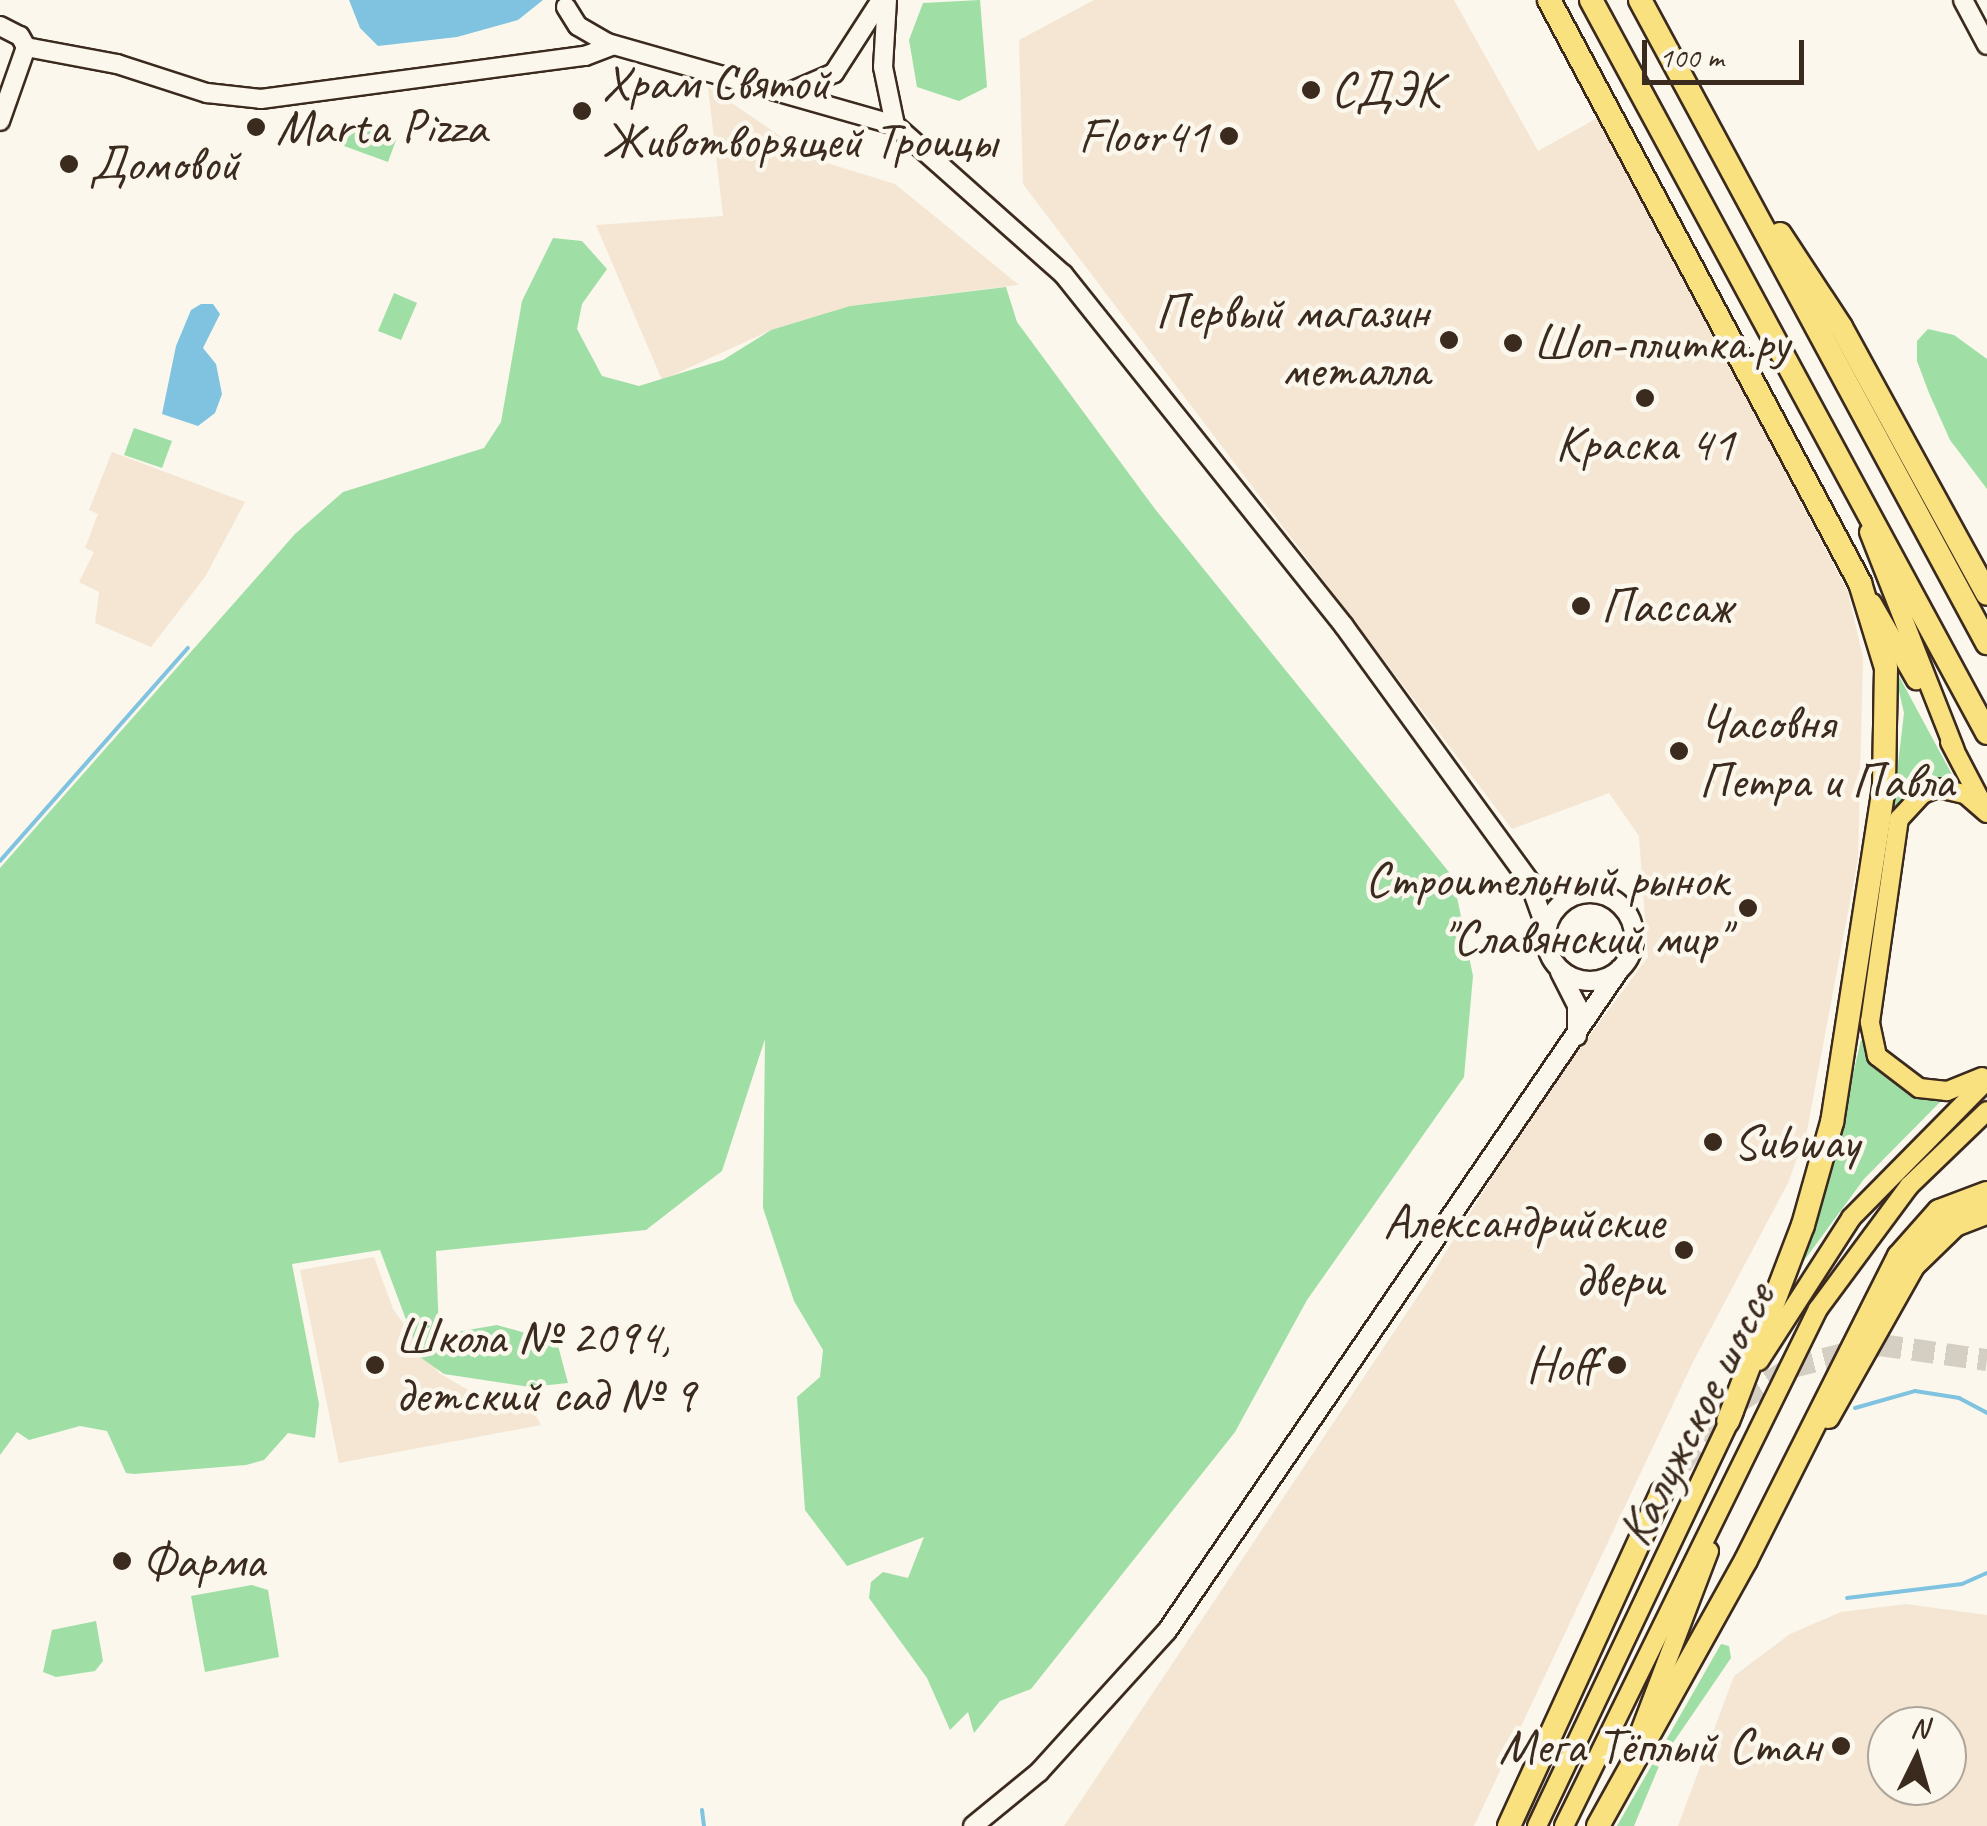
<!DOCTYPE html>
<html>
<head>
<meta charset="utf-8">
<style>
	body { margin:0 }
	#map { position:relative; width:1987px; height:1826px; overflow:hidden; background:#fbf7ec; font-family:Caveat,sans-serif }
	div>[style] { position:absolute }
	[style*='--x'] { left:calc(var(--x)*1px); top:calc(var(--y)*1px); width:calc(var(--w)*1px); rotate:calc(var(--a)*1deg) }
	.built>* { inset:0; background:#f4e6d2 }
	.green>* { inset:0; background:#9fdea5 }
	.water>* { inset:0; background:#7fc3e0 }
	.stream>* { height:4px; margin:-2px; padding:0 2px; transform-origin:2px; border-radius:2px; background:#7fc3e0 }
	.highway-tunnel>* { height:22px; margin-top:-11px; transform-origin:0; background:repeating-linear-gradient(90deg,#d5cec3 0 22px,transparent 0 33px) }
	.roads { filter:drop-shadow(2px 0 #3b2a1e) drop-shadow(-2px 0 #3b2a1e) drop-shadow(0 2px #3b2a1e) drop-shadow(0 -2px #3b2a1e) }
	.secondary>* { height:18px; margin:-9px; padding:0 9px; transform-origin:9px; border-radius:9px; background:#fbf7ec }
	.secondary>.ring { margin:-9px; padding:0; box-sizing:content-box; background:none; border:18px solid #fbf7ec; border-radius:50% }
	.primary>* { height:18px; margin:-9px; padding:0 9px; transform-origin:9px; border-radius:9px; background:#fae180 }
	.highway>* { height:22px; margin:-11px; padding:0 11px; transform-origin:11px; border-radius:11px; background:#fae180 }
	.dots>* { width:28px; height:28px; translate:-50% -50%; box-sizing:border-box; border:5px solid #fbf7ec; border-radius:50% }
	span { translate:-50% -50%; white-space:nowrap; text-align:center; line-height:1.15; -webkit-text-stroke:9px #fbf7ec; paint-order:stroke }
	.poi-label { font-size:50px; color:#3b2a1e }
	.left { translate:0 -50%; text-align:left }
	.right { translate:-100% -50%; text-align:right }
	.street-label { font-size:50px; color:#3b2a1e }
	.north { position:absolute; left:1867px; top:1706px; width:100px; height:100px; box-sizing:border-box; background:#fbf7ec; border:2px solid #aea59a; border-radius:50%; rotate:5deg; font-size:28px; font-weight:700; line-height:40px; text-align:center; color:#3b2a1e }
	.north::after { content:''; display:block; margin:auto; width:35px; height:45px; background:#3b2a1e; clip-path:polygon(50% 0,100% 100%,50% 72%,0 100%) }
	.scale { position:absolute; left:1642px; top:40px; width:162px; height:45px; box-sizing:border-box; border:5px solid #3b2a1e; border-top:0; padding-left:12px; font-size:30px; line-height:35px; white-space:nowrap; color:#3b2a1e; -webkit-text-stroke:8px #fbf7ec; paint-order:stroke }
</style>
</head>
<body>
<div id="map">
	<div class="built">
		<div style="clip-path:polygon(1094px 0,1454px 0,1538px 151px,1599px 117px,1848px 592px,1863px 658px,1858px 859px,1807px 1131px,1788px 1183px,1693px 1362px,1474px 1826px,1064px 1826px,1426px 1284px,1532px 1113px,1648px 957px,1639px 836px,1609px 793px,1512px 829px,1023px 184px,1019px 40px)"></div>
		<div style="clip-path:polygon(708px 87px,814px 159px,895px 184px,1019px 285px,850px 306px,771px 330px,662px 380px,596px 225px,723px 216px)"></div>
		<div style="clip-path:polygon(112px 452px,245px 502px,205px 577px,151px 647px,95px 623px,99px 592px,79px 582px,94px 552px,85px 548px,98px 514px,89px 510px)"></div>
		<div style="clip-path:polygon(374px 1257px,393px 1309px,439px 1373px,487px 1401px,528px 1401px,541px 1425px,339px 1463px,300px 1270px)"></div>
		<div style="clip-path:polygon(evenodd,1906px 1604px,1987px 1615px,1987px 1826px,1678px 1826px,1734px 1676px,1790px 1634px,1841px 1612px,1906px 1604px,1887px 1726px,1947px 1726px,1947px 1786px,1887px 1786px,1887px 1726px)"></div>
	</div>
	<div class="green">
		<div style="clip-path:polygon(980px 0,987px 87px,959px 101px,917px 87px,909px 40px,923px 3px)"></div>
		<div style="clip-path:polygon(353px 123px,396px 140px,388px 162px,344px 146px)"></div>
		<div style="clip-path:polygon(553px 238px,582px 241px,607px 269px,582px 304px,577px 329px,602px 376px,639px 386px,723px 360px,771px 330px,850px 306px,1006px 287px,1017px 322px,1155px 509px,1453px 877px,1473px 976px,1464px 1077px,1307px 1300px,1235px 1432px,1031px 1689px,1000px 1701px,974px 1733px,968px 1712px,950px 1730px,927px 1678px,869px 1598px,871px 1582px,883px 1572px,908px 1578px,924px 1537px,847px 1566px,805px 1510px,797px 1397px,820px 1377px,823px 1350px,794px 1301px,763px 1208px,765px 1039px,722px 1171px,646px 1230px,436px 1251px,439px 1335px,497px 1325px,557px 1342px,568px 1383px,530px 1387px,444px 1374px,420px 1357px,380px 1250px,292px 1264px,319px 1404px,315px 1438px,288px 1433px,264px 1460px,246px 1465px,134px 1474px,126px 1473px,107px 1431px,80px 1426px,29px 1440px,17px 1432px,0 1455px,0 868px,295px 534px,343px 492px,484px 448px,501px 422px,522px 301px)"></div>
		<div style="clip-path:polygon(394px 293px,417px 303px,401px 340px,378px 331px)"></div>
		<div style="clip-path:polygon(1928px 329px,1954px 335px,1987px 359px,1987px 489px,1950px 440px,1929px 393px,1917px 361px,1917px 341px)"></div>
		<div style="clip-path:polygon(134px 428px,172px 441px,162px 468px,124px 455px)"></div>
		<div style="clip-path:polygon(1893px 665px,1956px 782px,1916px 790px,1891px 824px,1904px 713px)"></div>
		<div style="clip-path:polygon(1861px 1040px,1899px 1084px,1945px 1097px,1864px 1179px,1789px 1281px,1834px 1154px)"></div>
		<div style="clip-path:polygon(252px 1585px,268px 1590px,279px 1657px,205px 1672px,191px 1596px)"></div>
		<div style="clip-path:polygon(96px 1621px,103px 1661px,95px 1671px,56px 1677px,43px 1672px,52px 1630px)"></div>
		<div style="clip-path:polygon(1721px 1644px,1729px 1646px,1731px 1658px,1662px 1759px,1634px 1826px,1617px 1826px)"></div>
	</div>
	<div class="water">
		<div style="clip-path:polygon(349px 0,543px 0,518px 20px,457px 37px,378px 46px,360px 28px)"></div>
		<div style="clip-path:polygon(201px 304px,213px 304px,220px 314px,203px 348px,216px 364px,222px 394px,215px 413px,198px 426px,162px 414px,176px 346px,191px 310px)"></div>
	</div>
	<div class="stream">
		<div style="--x:0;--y:861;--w:284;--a:-48.6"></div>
		<div style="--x:1855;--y:1408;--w:62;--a:-15.8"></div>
		<div style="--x:1915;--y:1391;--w:45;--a:9"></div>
		<div style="--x:1959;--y:1398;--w:32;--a:28"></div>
		<div style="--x:1847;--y:1598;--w:116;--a:-6.9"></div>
		<div style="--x:1962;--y:1584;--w:27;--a:-24"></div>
		<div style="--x:702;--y:1810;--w:16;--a:83"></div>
	</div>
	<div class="highway-tunnel">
		<div style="--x:1662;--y:1492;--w:90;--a:-54.9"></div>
		<div style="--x:1714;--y:1418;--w:93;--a:-33.2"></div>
		<div style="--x:1792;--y:1367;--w:91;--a:-14"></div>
		<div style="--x:1880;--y:1345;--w:108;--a:8"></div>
	</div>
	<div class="roads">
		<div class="secondary">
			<div style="--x:887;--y:0;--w:67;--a:93.4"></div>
			<div style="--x:883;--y:67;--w:59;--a:78.3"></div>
			<div style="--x:1963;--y:0;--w:51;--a:61.9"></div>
			<div style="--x:566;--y:7;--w:22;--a:58"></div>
			<div style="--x:578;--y:26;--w:34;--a:30"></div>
			<div style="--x:607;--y:43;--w:299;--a:15.9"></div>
			<div style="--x:895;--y:125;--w:225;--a:41.6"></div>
			<div style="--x:1063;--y:274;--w:450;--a:51.4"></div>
			<div style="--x:1344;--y:626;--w:315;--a:54"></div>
			<div style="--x:1529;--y:881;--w:50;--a:70.1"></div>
			<div style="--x:0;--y:26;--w:22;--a:27"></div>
			<div style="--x:20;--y:36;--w:13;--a:61"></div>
			<div style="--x:26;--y:47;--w:93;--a:10.6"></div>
			<div style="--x:117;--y:64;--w:95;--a:17.9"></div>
			<div style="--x:207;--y:93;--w:54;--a:6.3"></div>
			<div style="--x:261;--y:99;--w:327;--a:-7.6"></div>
			<div style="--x:585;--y:56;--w:30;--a:-21"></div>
			<div style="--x:790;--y:92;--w:48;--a:-23.4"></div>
			<div style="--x:834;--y:73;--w:87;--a:-57.2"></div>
			<div style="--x:0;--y:121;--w:78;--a:-70.6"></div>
			<div class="ring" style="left:1546px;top:893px;width:70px;height:70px"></div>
			<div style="--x:1560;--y:972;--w:37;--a:63"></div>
			<div style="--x:1577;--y:1005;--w:31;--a:90"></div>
			<div style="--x:973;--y:1826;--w:85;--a:-39.3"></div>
			<div style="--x:1039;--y:1772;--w:190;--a:-47.8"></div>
			<div style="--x:1167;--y:1631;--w:802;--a:-55.62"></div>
		</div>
		<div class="primary">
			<div style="--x:1869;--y:532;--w:234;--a:68.5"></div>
			<div style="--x:1872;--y:603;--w:89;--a:60.3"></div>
			<div style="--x:1950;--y:742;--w:69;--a:62.3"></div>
			<div style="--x:1982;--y:1077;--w:38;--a:158"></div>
			<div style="--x:1947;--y:1091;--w:28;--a:-174"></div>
			<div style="--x:1919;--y:1088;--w:53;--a:-142.7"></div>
			<div style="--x:1877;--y:1056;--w:35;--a:-102"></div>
			<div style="--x:1870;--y:1022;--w:205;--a:-81.9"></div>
			<div style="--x:1899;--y:819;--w:34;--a:-47"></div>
			<div style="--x:1922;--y:794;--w:17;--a:-21"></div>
			<div style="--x:1938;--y:788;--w:28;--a:13"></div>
			<div style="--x:1965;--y:794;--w:29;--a:41"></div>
			<div style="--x:1759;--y:1361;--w:170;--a:-57.2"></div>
			<div style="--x:1851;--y:1218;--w:194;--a:-45.4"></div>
			<div style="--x:1638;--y:1737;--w:199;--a:-69.1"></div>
			<div style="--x:1537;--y:1826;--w:459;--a:-64.6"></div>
			<div style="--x:1564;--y:1826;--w:576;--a:-63.84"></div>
			<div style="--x:1818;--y:1309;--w:153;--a:-53.5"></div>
			<div style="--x:1909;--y:1186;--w:108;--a:-43.9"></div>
		</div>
		<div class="highway">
			<div style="--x:1549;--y:0;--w:661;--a:61.92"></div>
			<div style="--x:1860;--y:583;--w:89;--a:73"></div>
			<div style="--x:1886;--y:668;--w:119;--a:91"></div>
			<div style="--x:1884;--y:787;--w:339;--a:98.8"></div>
			<div style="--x:1832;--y:1122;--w:107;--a:105.7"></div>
			<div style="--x:1803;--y:1225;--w:210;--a:110.9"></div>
			<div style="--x:1591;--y:0;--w:833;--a:61.62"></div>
			<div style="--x:1640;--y:0;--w:731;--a:61.65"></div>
			<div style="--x:1780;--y:234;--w:111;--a:56.7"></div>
			<div style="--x:1841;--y:327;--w:304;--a:61.3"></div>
			<div style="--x:1828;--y:1417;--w:173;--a:-60.6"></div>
			<div style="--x:1913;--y:1266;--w:59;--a:-44.3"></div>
			<div style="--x:1955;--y:1225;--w:34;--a:-21"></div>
			<div style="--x:1509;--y:1826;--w:367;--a:-65.4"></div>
			<div style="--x:1598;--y:1826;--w:304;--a:-60.9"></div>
			<div style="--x:1746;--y:1560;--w:340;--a:-63.3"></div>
			<div style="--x:1899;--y:1256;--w:60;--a:-48.4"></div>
			<div style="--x:1939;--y:1211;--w:51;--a:-20.6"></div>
		</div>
	</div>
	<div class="dots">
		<div style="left:1311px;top:90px;background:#3b2a1e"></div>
		<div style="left:582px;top:111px;background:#3b2a1e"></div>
		<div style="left:256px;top:127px;background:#3b2a1e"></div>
		<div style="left:1229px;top:136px;background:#3b2a1e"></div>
		<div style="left:69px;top:164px;background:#3b2a1e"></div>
		<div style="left:1449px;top:340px;background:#3b2a1e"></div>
		<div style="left:1513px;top:343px;background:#3b2a1e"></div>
		<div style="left:1645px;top:398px;background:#3b2a1e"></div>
		<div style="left:1581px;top:606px;background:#3b2a1e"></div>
		<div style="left:1679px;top:751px;background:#3b2a1e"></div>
		<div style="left:1748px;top:908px;background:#3b2a1e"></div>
		<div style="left:1713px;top:1142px;background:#3b2a1e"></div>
		<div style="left:1684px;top:1250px;background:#3b2a1e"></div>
		<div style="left:375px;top:1365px;background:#3b2a1e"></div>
		<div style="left:1617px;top:1365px;background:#3b2a1e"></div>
		<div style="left:122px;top:1561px;background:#3b2a1e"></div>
		<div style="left:1841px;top:1746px;background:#3b2a1e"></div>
	</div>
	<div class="poi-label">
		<span class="left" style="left:602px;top:111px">Храм Святой<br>Животворящей Троицы</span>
		<span class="left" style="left:1331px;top:90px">СДЭК</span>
		<span class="left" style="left:276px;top:127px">Marta Pizza</span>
		<span class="right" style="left:1209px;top:136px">Floor41</span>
		<span class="left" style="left:89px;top:164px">Домовой</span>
		<span class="right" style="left:1429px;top:340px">Первый магазин<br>металла</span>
		<span class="left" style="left:1533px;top:343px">Шоп-плитка.ру</span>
		<span style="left:1645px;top:444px">Краска 41</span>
		<span class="left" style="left:1601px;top:606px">Пассаж</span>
		<span class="left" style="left:1699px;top:751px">Часовня<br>Петра и Павла</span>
		<span class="right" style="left:1728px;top:908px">Строительный рынок<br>"Славянский мир"</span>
		<span class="left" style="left:1733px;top:1142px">Subway</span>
		<span class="right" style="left:1664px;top:1250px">Александрийские<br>двери</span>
		<span class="left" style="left:395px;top:1365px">Школа № 2094,<br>детский сад № 9</span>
		<span class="right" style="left:1597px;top:1365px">Hoff</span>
		<span class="left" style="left:142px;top:1561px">Фарма</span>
		<span class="right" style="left:1821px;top:1746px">Мега Тёплый Cтан</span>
	</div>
	<div class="street-label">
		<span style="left:1696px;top:1414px;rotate:-63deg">Калужское шоссе</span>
	</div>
	<div class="north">N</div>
	<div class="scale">100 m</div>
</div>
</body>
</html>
